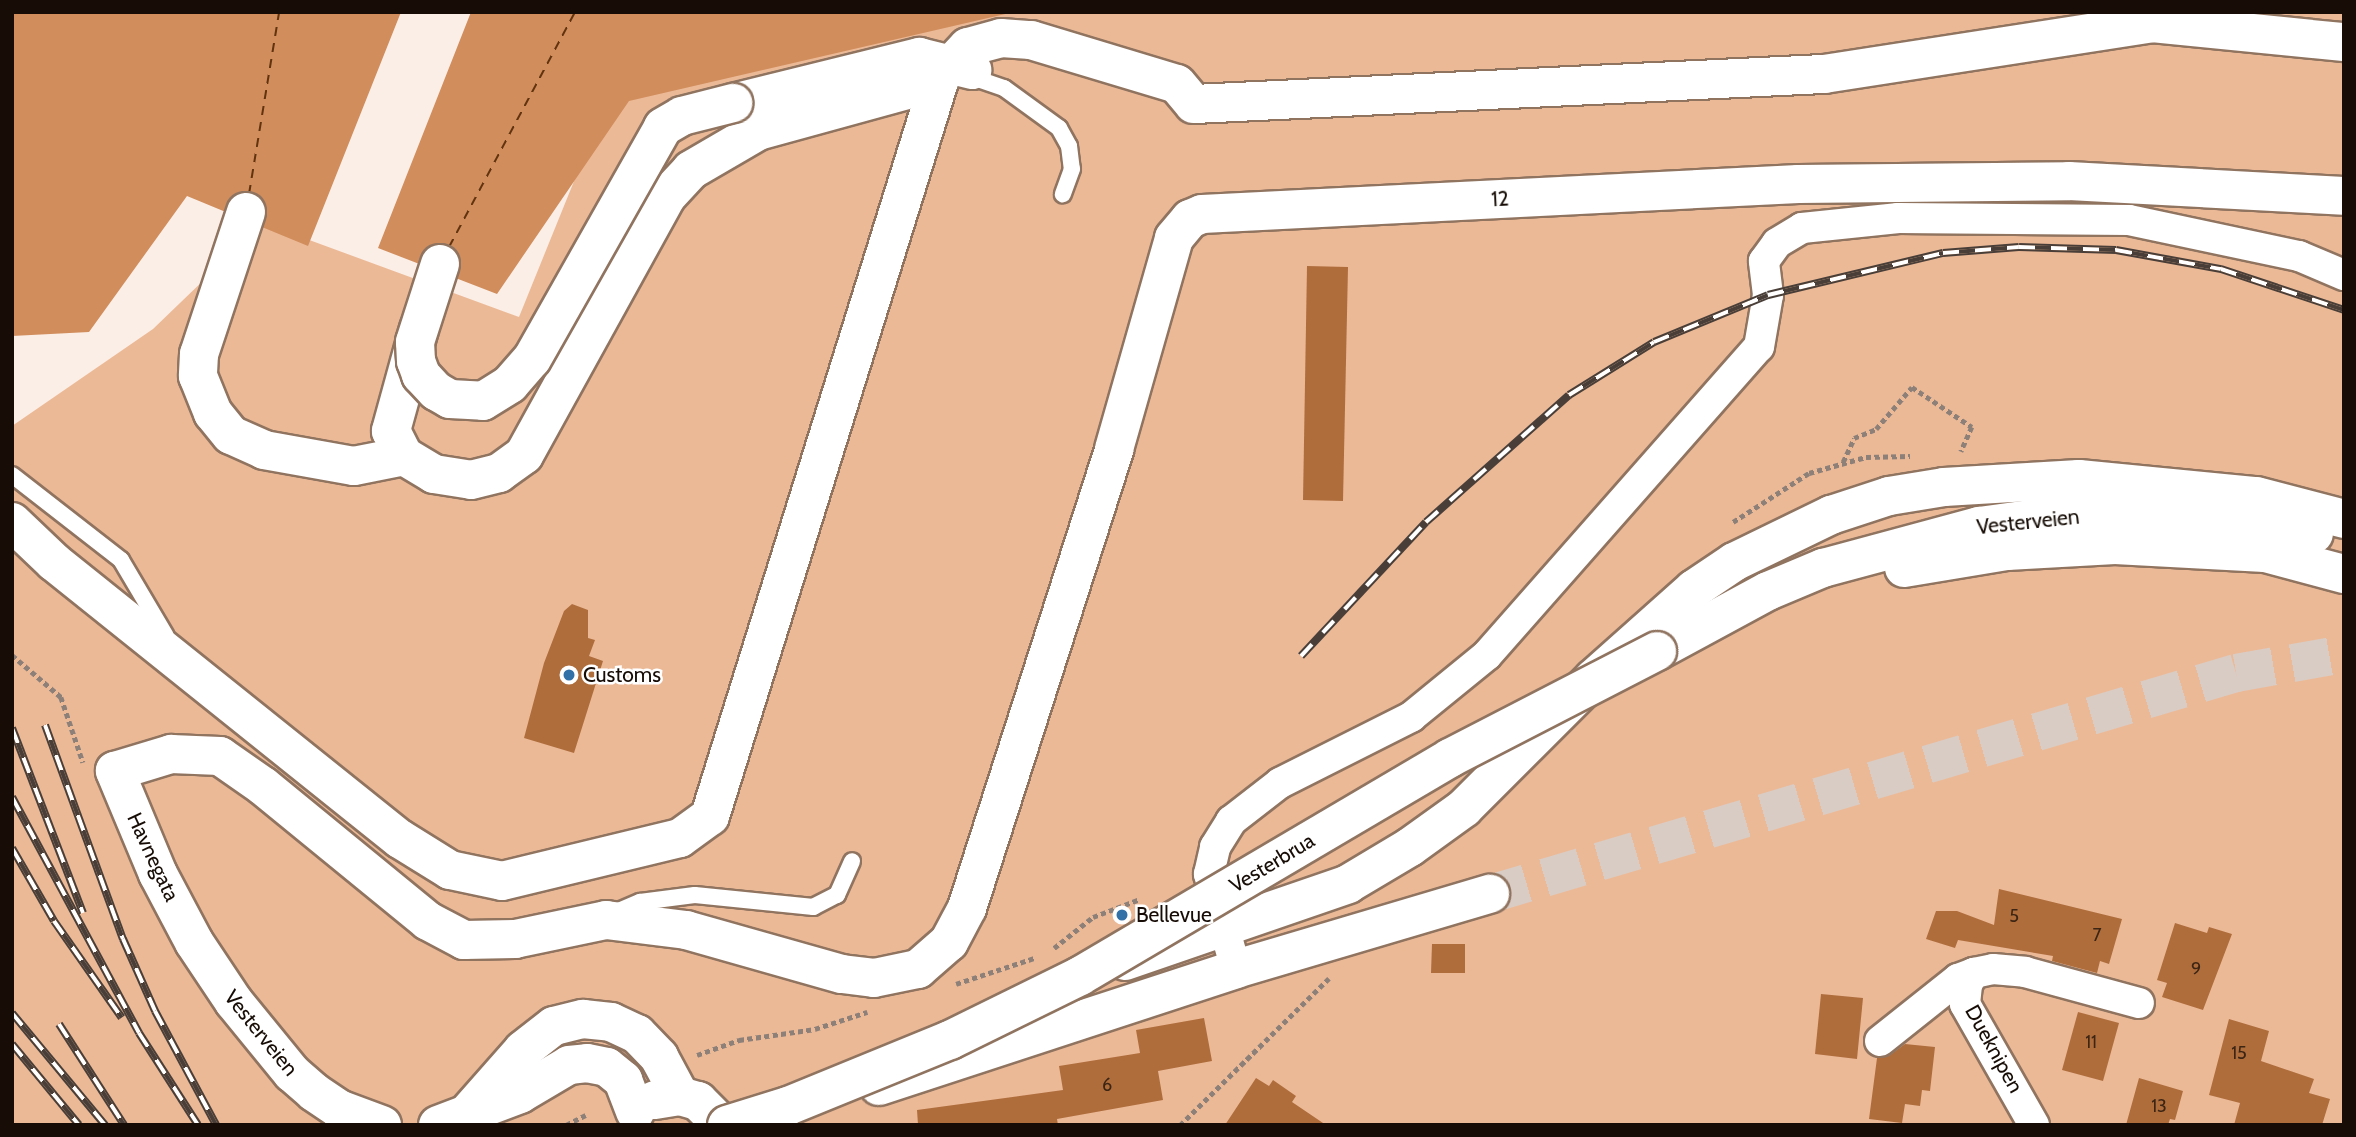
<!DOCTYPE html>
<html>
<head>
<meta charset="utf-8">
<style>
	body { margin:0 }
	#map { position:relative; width:2356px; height:1137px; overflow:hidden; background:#fbeee6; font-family:Cabin,sans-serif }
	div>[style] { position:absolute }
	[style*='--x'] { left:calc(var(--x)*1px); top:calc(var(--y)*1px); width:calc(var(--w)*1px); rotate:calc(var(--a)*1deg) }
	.green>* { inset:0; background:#ecb997 }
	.water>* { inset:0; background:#d18d5c }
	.ferry>* { height:2px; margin-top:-1px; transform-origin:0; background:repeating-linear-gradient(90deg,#61330e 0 9px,transparent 0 16px) }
	.building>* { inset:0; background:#af6d3c }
	.highway-tunnel>* { height:38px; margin-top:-19px; transform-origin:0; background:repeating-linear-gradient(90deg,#d9ccc4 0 38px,transparent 0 57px) }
	.path>* { height:4.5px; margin-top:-2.25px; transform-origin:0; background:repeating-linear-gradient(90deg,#8c8079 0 5px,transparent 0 8.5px) }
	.roads { filter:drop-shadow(2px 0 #907460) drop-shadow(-2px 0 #907460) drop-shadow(0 2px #907460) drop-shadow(0 -2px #907460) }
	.lane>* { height:16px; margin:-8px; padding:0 8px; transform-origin:8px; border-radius:8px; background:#fff }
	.street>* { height:30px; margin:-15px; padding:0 15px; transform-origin:15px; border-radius:15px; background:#fff }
	.highway>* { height:38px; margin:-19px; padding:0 19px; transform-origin:19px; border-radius:19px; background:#fff }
	.rail>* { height:8px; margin-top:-4px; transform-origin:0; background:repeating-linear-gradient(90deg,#fff 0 16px,#4a3f38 0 32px); box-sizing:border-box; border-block:2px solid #4a3f38 }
	.bridges { filter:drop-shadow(2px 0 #907460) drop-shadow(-2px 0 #907460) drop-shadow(0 2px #907460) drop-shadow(0 -2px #907460) }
	.highway-bridge>* { height:38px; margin:-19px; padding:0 19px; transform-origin:19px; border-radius:19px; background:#fff }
	.dots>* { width:19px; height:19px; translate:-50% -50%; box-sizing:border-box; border:4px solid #fff; border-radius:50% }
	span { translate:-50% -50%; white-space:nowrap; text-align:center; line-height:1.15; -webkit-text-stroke:5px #fff; paint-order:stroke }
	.number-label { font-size:18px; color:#3d2514 }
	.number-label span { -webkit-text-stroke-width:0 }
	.street-label { font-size:21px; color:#170d06 }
	.poi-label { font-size:21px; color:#170d06 }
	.left { translate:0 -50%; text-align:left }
	.frame { position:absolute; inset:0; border:14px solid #170d06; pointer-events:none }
</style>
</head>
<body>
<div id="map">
	<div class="green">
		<div style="clip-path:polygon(945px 12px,2344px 12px,2344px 1125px,12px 1125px,12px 426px,153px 329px,263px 223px,519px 317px,613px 85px)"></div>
	</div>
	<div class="water">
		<div style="clip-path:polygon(12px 12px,401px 12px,308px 246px,187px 196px,89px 332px,12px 336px)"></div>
		<div style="clip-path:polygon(471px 12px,1014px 12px,629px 101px,497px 294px,378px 248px)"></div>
	</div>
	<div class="ferry">
		<div style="--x:249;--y:194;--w:184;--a:-80.6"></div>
		<div style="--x:449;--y:247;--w:267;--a:-61.8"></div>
	</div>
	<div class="building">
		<div style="clip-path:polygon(1307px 266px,1348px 267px,1343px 501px,1303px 500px)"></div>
		<div style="clip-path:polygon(572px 604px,588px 610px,588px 638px,595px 640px,589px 656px,603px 661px,574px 753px,524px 738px,544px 663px,564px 611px)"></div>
		<div style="clip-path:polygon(1999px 889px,2122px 919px,2109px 964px,2100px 961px,2097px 973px,2052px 961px,2053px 956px,1958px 940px,1955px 948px,1926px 939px,1936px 911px,1957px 911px,1994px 925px)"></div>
		<div style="clip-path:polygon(2175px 923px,2207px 933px,2209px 927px,2232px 934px,2203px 1010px,2162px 997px,2167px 983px,2157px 980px)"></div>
		<div style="clip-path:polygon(1432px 944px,1465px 944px,1465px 973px,1431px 973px)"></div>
		<div style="clip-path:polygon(1821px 994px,1863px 998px,1857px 1059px,1815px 1054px)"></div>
		<div style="clip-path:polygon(2078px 1012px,2119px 1023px,2103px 1081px,2062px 1070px)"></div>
		<div style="clip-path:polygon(1204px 1018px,1212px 1061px,1158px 1071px,1163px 1100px,1057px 1119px,1058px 1125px,918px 1125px,917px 1110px,1063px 1090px,1059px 1066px,1140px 1053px,1136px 1030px)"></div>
		<div style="clip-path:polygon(2229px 1019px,2269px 1031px,2261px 1061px,2314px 1079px,2309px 1093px,2330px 1099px,2322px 1125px,2234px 1125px,2240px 1103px,2209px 1095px)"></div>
		<div style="clip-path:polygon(1905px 1044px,1935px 1047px,1930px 1091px,1922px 1090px,1920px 1106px,1905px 1104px,1902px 1123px,1869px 1119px,1877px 1058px,1890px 1055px)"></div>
		<div style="clip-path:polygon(1256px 1078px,1269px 1086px,1273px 1080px,1296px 1096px,1292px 1102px,1326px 1125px,1225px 1125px)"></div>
		<div style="clip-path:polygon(2139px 1078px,2183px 1091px,2175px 1120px,2170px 1119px,2168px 1125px,2126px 1125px)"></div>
	</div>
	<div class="highway-tunnel">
		<div style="--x:1490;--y:894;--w:778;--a:-16.5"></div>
		<div style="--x:2236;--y:673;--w:110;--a:-10"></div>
	</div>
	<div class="path">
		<div style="--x:1843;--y:462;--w:26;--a:-65"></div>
		<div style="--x:1854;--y:438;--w:24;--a:-22"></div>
		<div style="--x:1876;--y:429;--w:55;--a:-49.4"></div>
		<div style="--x:1912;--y:387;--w:72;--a:33.7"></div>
		<div style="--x:1972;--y:427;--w:27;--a:114"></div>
		<div style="--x:1733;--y:522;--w:90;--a:-32.8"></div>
		<div style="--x:1809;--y:473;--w:59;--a:-15.7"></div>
		<div style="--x:1866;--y:457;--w:44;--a:-1.3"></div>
		<div style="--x:12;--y:655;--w:65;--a:40.6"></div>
		<div style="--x:61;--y:697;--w:69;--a:71.3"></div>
		<div style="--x:1054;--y:948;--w:50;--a:-38.5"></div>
		<div style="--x:1093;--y:917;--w:50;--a:-21"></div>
		<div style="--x:956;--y:984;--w:82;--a:-18.4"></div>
		<div style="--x:697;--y:1055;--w:45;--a:-19.7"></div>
		<div style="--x:739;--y:1040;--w:77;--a:-8.2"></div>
		<div style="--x:815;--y:1029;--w:55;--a:-18.1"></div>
		<div style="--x:566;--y:1125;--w:22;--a:-27"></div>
		<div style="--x:1180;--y:1125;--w:209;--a:-44.6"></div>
	</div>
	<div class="roads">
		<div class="lane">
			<div style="--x:966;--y:75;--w:40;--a:18.9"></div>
			<div style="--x:1004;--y:88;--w:68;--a:36"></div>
			<div style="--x:1059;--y:128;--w:21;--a:61"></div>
			<div style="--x:1069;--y:146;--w:23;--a:83"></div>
			<div style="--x:1072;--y:169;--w:27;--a:110"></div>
			<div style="--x:12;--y:475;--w:138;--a:37.9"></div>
			<div style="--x:121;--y:560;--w:88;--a:59.4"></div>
			<div style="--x:616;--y:912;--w:26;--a:-23"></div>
			<div style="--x:640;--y:902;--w:55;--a:-7.3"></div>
			<div style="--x:695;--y:895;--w:119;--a:5.8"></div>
			<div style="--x:813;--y:907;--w:27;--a:-27"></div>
			<div style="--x:837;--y:895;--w:37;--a:-66"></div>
		</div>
		<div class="street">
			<div style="--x:1236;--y:969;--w:99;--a:-105.9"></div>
			<div style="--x:1209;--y:874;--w:28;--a:-77"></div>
			<div style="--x:1215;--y:847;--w:31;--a:-58"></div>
			<div style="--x:1231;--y:821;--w:62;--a:-37.8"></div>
			<div style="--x:1280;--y:783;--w:147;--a:-26.7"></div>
			<div style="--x:1411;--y:717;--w:98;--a:-39.2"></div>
			<div style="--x:1487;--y:655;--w:411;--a:-48.6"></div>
			<div style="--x:1759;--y:347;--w:53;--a:-80.2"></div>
			<div style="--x:1768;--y:295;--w:34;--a:-97"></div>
			<div style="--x:1764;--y:261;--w:22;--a:-54"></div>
			<div style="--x:1777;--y:243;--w:29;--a:-31"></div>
			<div style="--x:1802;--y:228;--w:97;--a:-5.9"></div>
			<div style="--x:1898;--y:218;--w:231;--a:0.5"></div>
			<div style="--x:2129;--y:220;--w:174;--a:12"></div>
			<div style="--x:2299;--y:256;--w:49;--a:22.9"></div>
			<div style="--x:1880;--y:1041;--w:100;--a:-38.5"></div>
			<div style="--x:1958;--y:979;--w:17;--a:-21"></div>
			<div style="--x:2034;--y:1125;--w:139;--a:-119.7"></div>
			<div style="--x:1965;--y:1004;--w:20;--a:-84"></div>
			<div style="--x:1967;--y:984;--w:13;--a:-58"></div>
			<div style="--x:1974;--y:973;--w:19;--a:-12"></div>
			<div style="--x:1993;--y:969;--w:32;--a:5"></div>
			<div style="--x:2025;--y:972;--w:118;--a:15.2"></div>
		</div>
		<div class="highway">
			<div style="--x:950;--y:66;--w:26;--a:-47"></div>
			<div style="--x:968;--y:47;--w:34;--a:-15"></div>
			<div style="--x:1001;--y:38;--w:30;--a:4"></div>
			<div style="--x:1031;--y:40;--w:152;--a:16.8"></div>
			<div style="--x:1177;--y:84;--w:26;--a:50"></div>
			<div style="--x:1194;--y:104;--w:631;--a:-2.73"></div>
			<div style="--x:1824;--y:74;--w:332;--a:-8.8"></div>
			<div style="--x:2152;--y:23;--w:193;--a:5.7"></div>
			<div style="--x:733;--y:103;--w:192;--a:-13.9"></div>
			<div style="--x:919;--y:57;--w:55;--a:13.8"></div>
			<div style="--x:246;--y:212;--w:150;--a:108.3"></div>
			<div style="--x:199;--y:354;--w:22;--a:93"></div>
			<div style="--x:198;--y:376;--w:40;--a:68"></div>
			<div style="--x:213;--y:413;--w:28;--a:51"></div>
			<div style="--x:231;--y:435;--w:36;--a:24"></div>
			<div style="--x:264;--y:450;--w:91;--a:10.1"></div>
			<div style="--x:354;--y:466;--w:51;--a:-11.3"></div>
			<div style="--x:419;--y:329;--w:106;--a:105.4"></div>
			<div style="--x:391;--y:431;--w:28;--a:63"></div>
			<div style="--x:404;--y:456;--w:35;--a:31"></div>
			<div style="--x:434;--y:474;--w:37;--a:9"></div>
			<div style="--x:471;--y:480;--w:29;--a:-14"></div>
			<div style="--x:499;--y:473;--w:31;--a:-36"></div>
			<div style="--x:524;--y:455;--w:296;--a:-61.1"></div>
			<div style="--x:667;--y:196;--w:35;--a:-47"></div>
			<div style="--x:691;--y:170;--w:78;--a:-30.2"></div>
			<div style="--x:758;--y:131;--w:188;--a:-15.4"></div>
			<div style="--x:12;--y:522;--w:58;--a:43.6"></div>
			<div style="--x:54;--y:562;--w:443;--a:38.7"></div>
			<div style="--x:400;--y:839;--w:59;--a:31.8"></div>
			<div style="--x:450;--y:870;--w:53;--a:11.9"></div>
			<div style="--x:502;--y:881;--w:183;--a:-13.6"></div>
			<div style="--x:680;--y:838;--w:37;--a:-36"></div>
			<div style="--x:710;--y:816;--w:770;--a:-72.69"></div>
			<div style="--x:1904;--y:568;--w:104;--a:-9.4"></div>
			<div style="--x:2007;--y:551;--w:108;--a:-3.2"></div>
			<div style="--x:2115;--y:545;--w:150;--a:3.1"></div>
			<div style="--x:2265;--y:553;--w:82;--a:14.9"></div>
			<div style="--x:1657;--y:651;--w:126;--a:-28.4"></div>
			<div style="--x:1768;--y:591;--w:60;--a:-22.7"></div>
			<div style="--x:1823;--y:568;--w:162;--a:-15.1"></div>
			<div style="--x:1979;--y:526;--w:74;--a:-7.8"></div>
			<div style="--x:2052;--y:516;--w:125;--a:0"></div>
			<div style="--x:2177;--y:516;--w:138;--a:7.5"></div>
			<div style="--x:1125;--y:961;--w:236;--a:-19"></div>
			<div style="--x:1348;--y:884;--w:72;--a:-30.8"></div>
			<div style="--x:1410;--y:847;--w:67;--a:-35.8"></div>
			<div style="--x:1464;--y:808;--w:182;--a:-45"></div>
			<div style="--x:1593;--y:679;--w:135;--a:-41.7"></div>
			<div style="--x:1694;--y:589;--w:48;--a:-34"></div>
			<div style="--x:1734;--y:562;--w:108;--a:-25.9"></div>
			<div style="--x:1831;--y:515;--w:61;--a:-18.1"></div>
			<div style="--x:1889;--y:496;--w:56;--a:-9.3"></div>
			<div style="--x:1944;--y:487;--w:135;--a:-3.4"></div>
			<div style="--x:2079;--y:479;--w:178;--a:5.5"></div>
			<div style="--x:2256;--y:496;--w:91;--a:14.6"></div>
			<div style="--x:879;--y:1086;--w:376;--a:-18.1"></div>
			<div style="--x:1236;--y:969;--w:265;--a:-16.5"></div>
			<div style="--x:655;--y:1100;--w:25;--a:-9"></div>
			<div style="--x:680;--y:1096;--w:19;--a:16"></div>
			<div style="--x:698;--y:1101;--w:34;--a:45"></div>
			<div style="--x:464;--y:1117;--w:89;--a:-48.6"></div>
			<div style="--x:523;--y:1050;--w:39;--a:-38"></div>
			<div style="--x:554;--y:1026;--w:30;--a:-14"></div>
			<div style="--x:583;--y:1019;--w:28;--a:6"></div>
			<div style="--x:611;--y:1022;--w:29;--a:25"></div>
			<div style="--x:637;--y:1034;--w:32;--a:46"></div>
			<div style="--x:659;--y:1057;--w:44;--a:61.7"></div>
			<div style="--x:382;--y:1125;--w:46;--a:-159.6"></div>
			<div style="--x:339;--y:1109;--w:30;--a:-146"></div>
			<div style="--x:314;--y:1092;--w:29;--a:-139"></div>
			<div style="--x:292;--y:1073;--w:92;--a:-129.2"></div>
			<div style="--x:234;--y:1002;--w:72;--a:-123.7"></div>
			<div style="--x:194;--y:942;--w:77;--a:-117.9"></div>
			<div style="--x:158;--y:874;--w:112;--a:-112.7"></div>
			<div style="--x:115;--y:771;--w:59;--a:-16.9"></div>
			<div style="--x:171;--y:754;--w:49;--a:2.3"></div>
			<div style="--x:220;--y:756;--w:52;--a:34.9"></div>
			<div style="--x:263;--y:786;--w:213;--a:39.3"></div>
			<div style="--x:428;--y:921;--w:41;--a:27.8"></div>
			<div style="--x:464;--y:940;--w:51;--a:-1.1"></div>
			<div style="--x:515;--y:939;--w:93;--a:-11.8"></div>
			<div style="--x:606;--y:920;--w:81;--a:7.1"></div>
			<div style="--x:686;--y:930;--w:162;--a:15.8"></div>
			<div style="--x:842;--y:974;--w:32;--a:7"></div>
			<div style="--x:874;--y:978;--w:45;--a:-11.6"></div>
			<div style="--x:918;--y:969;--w:41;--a:-41.1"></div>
			<div style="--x:949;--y:942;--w:38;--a:-62"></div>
			<div style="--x:967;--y:908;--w:482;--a:-72.2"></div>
			<div style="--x:1114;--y:449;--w:219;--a:-74.1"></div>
			<div style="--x:1174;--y:238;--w:25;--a:-50"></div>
			<div style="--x:1190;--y:219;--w:13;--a:-23"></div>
			<div style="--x:1202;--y:214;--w:597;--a:-2.88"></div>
			<div style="--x:1798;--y:184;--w:271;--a:-0.6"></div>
			<div style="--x:2069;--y:181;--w:275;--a:3.1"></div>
			<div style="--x:438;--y:1125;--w:88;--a:-20.7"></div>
			<div style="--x:520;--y:1094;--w:57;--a:-30.6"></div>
			<div style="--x:569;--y:1065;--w:18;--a:-6"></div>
			<div style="--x:587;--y:1063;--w:20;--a:11"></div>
			<div style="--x:607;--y:1067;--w:21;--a:39"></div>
			<div style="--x:623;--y:1080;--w:34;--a:69"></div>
		</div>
	</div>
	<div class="rail">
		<div style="--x:1301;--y:656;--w:183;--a:-47"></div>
		<div style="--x:1426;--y:522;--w:191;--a:-41.6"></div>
		<div style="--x:1569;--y:395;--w:100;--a:-31.9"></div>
		<div style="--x:1654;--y:342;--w:123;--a:-22.4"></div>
		<div style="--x:1768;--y:295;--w:180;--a:-13.5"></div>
		<div style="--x:1943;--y:253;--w:76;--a:-4.5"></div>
		<div style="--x:2019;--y:247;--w:97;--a:1.8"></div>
		<div style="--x:2116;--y:250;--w:107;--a:10.3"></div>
		<div style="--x:2221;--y:269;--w:130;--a:18.4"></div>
		<div style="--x:45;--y:725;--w:228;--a:70"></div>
		<div style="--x:123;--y:939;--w:79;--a:66"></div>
		<div style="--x:155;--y:1011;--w:129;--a:61.8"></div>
		<div style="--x:12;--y:728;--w:198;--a:69"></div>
		<div style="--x:12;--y:797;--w:268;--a:61.7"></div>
		<div style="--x:139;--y:1033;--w:109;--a:57.3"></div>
		<div style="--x:12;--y:848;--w:84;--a:60.1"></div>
		<div style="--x:54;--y:921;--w:118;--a:55"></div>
		<div style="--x:12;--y:1013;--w:146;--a:50.3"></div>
		<div style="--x:59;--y:1024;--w:120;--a:57.2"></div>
		<div style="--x:12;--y:1044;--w:105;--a:50.4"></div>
	</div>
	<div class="bridges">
		<div class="highway-bridge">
			<div style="--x:440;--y:264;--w:82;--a:107.8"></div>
			<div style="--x:415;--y:342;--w:19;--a:87"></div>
			<div style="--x:416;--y:361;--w:15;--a:70"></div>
			<div style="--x:421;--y:375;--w:22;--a:47"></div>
			<div style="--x:436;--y:391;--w:16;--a:30"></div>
			<div style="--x:450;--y:399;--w:33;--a:3"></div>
			<div style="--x:483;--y:401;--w:32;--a:-32"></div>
			<div style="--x:510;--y:384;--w:33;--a:-49"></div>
			<div style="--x:532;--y:359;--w:266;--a:-60.5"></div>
			<div style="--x:663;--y:127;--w:22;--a:-30"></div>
			<div style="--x:682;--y:116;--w:53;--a:-14.3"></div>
			<div style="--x:727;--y:1125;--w:64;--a:-17.3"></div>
			<div style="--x:788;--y:1106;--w:175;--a:-22.2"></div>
			<div style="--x:950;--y:1040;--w:145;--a:-26.2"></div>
			<div style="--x:1080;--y:976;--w:429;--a:-30.5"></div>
			<div style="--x:1450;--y:758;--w:233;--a:-27.3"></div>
		</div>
	</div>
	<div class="dots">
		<div style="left:569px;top:675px;background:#3271a8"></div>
		<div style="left:1122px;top:915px;background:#3271a8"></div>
	</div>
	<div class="number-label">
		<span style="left:2014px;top:916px">5</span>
		<span style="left:2097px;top:935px">7</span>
		<span style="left:2196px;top:969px">9</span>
		<span style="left:2091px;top:1042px">11</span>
		<span style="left:2239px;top:1053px">15</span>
		<span style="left:1107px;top:1085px">6</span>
		<span style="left:2159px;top:1106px">13</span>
	</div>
	<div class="street-label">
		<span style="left:1500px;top:199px;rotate:-3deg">12</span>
		<span style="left:2028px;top:522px;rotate:-6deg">Vesterveien</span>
		<span style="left:153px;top:857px;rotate:65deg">Havnegata</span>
		<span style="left:1272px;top:863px;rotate:-31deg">Vesterbrua</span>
		<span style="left:261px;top:1033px;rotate:51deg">Vesterveien</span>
		<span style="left:1994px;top:1049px;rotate:61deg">Dueknipen</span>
	</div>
	<div class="poi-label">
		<span class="left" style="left:583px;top:675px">Customs</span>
		<span class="left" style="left:1136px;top:915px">Bellevue</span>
	</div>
	<div class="frame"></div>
</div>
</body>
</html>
